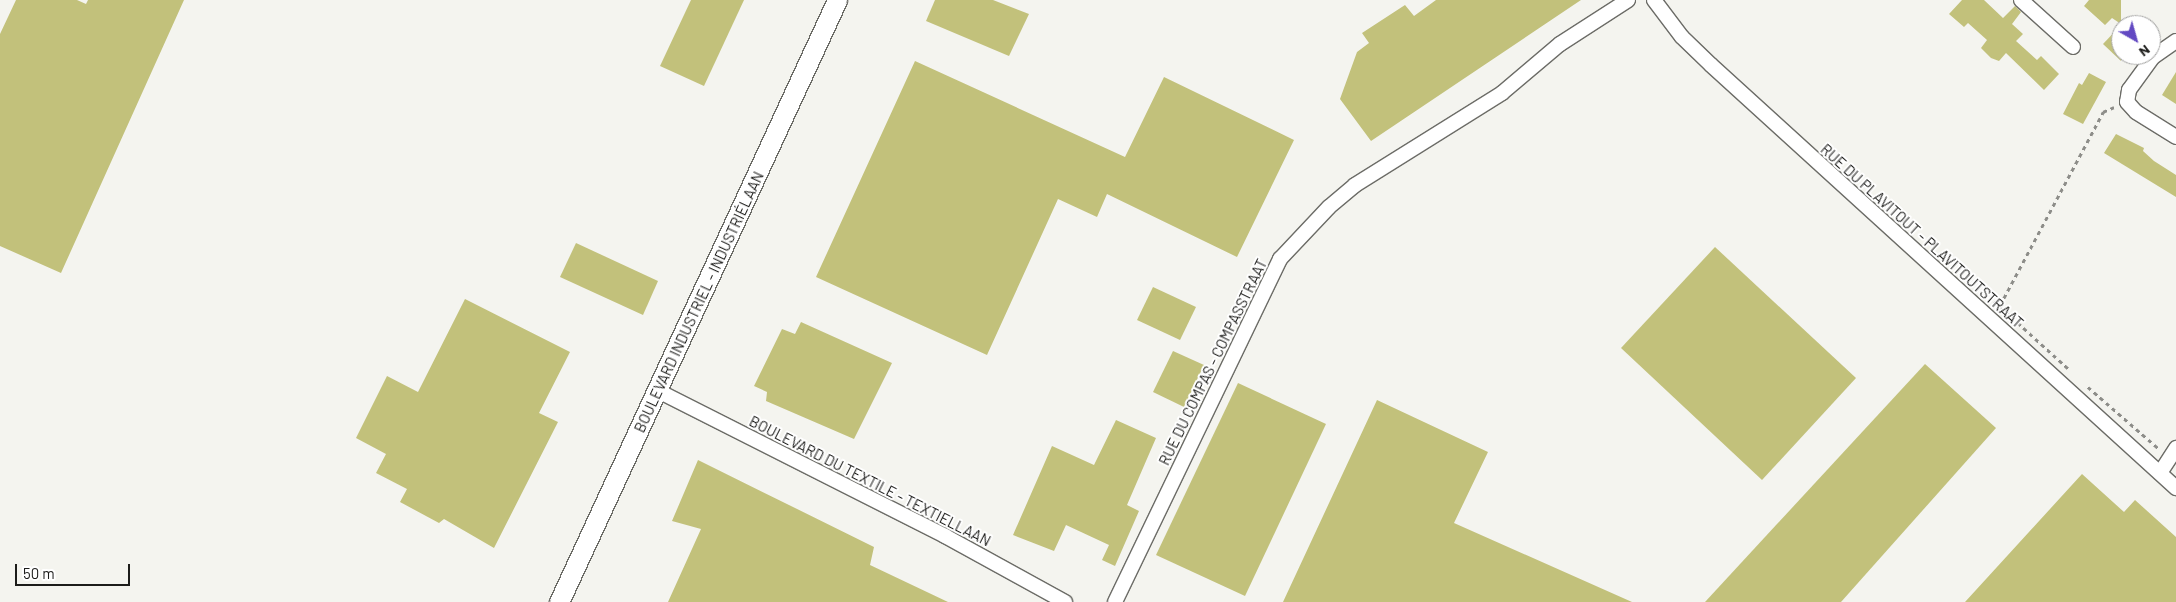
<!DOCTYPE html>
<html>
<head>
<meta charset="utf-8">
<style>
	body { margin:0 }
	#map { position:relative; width:2176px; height:602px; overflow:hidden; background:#f4f4ef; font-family:Barlow,sans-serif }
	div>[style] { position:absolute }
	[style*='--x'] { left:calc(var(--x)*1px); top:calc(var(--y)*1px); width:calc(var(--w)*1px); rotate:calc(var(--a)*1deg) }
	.building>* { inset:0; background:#c2c17b }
	.path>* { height:2.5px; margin-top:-1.25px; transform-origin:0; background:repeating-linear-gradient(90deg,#8d8d89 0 4px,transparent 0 8px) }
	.roads { filter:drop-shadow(1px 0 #6c6c67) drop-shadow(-1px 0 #6c6c67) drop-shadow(0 1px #6c6c67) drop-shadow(0 -1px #6c6c67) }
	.minor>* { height:14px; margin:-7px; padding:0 7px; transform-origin:7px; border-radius:7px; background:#fff }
	.secondary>* { height:19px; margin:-9.5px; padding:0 9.5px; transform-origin:9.5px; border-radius:9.5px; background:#fff }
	span { translate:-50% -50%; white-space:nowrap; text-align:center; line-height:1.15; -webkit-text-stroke:4px #fff; paint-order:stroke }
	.street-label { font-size:15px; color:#1c1c1a }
	.north { position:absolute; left:2111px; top:15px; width:50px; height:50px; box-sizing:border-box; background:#fff; border:1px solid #a4a4a3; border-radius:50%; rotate:142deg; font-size:14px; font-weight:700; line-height:20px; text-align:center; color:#1c1c1a }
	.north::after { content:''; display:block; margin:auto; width:18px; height:22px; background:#6249c2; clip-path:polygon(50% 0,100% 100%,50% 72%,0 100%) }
	.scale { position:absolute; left:15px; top:564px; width:115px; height:22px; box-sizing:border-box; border:2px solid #1c1c1a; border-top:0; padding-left:6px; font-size:15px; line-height:18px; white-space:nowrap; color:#1c1c1a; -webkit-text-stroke:4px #fff; paint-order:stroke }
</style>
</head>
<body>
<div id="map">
	<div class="building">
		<div style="clip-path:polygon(16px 0,77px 0,86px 4px,88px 0,184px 0,61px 273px,0 246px,0 34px)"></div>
		<div style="clip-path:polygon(691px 0,744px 0,704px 86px,660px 66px)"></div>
		<div style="clip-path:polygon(935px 0,993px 0,1029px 14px,1009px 56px,926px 21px)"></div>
		<div style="clip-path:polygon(1436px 0,1581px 0,1371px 141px,1340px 99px,1357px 52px,1369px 43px,1362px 33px,1405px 5px,1414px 16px)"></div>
		<div style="clip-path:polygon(1962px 0,1984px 0,2003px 18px,2015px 6px,2021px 12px,2012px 24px,2023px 34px,2016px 41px,2037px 60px,2041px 56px,2059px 74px,2044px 90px,2006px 53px,1999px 61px,1991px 58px,1981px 48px,1987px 40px,1968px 23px,1964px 27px,1949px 14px)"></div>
		<div style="clip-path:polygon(2089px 0,2121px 0,2121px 24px,2112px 18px,2105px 25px,2084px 6px)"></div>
		<div style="clip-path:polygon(2121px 25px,2121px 61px,2103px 44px)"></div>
		<div style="clip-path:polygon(915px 61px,1125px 157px,1164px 77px,1294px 140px,1237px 257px,1107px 194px,1097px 217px,1058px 199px,987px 355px,816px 277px)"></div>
		<div style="clip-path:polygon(2176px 72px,2176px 104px,2162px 95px)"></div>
		<div style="clip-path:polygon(2089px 73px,2106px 82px,2083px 124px,2063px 114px,2079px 83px,2082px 85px)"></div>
		<div style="clip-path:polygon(2116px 134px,2144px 148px,2143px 151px,2154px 161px,2176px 175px,2176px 197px,2104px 153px)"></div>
		<div style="clip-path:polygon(576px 243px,658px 281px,643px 315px,560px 277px)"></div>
		<div style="clip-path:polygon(1715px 247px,1856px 378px,1762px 480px,1621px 348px)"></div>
		<div style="clip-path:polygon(1153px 287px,1196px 307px,1180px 340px,1137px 320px)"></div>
		<div style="clip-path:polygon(465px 299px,570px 352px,539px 413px,558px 422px,494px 548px,444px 519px,439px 523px,400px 502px,407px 489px,376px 473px,386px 454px,356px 438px,387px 376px,418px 392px)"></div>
		<div style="clip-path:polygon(801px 322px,892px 363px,854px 439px,766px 401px,767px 392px,754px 386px,782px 329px,795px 334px)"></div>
		<div style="clip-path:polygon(1173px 351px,1204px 365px,1184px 407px,1153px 392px)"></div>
		<div style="clip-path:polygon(1925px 364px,1996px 428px,1841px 602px,1705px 602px)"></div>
		<div style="clip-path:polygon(1238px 383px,1326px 424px,1245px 596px,1156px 555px)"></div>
		<div style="clip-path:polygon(1377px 400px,1488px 452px,1454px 523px,1632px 602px,1283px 602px)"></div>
		<div style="clip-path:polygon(1116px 420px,1156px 438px,1127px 505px,1139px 511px,1115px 566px,1102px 560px,1109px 545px,1066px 525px,1054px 551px,1013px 535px,1052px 446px,1094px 465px)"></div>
		<div style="clip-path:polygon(698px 460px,874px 547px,870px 565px,948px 602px,668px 602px,701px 529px,672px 521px)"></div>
		<div style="clip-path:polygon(2082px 474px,2124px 512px,2135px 500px,2176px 537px,2176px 602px,1965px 602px)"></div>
	</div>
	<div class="path">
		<div style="--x:1994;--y:301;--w:104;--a:42.3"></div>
		<div style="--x:2000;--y:305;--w:219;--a:-61.9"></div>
		<div style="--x:2103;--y:112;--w:12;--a:-24"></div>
		<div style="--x:2088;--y:387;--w:94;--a:41.1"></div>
	</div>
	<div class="roads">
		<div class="minor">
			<div style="--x:1654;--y:0;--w:46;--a:52.9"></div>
			<div style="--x:1682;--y:37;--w:40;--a:44"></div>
			<div style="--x:1711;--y:65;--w:629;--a:42.29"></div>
			<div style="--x:2021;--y:0;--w:70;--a:42.1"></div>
			<div style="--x:2176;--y:41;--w:28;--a:145"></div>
			<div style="--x:2153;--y:57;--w:41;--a:126"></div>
			<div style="--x:2129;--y:90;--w:12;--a:99"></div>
			<div style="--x:2127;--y:102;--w:13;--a:48"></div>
			<div style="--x:2136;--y:112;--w:47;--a:32"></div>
			<div style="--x:658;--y:391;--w:322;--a:26.8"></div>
			<div style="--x:945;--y:536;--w:137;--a:28.8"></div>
			<div style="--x:2160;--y:473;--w:30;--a:-57"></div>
			<div style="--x:1115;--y:602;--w:381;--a:-64.3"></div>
			<div style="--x:1280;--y:259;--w:71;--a:-46.7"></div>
			<div style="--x:1329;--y:207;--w:34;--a:-40"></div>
			<div style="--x:1355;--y:185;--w:173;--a:-32"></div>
			<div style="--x:1502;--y:93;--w:76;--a:-40.2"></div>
			<div style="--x:1560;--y:44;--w:81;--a:-32.9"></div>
		</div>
		<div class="secondary">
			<div style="--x:559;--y:602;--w:663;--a:-65.21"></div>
		</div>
	</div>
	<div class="street-label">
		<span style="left:1922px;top:236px;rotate:42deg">RUE DU PLAVITOUT - PLAVITOUTSTRAAT</span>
		<span style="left:699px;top:302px;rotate:-65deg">BOULEVARD INDUSTRIEL - INDUSTRIÉLAAN</span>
		<span style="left:1213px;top:362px;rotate:-64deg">RUE DU COMPAS - COMPASSTRAAT</span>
		<span style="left:870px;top:481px;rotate:27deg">BOULEVARD DU TEXTILE - TEXTIELLAAN</span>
	</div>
	<div class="north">N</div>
	<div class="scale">50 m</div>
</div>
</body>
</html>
